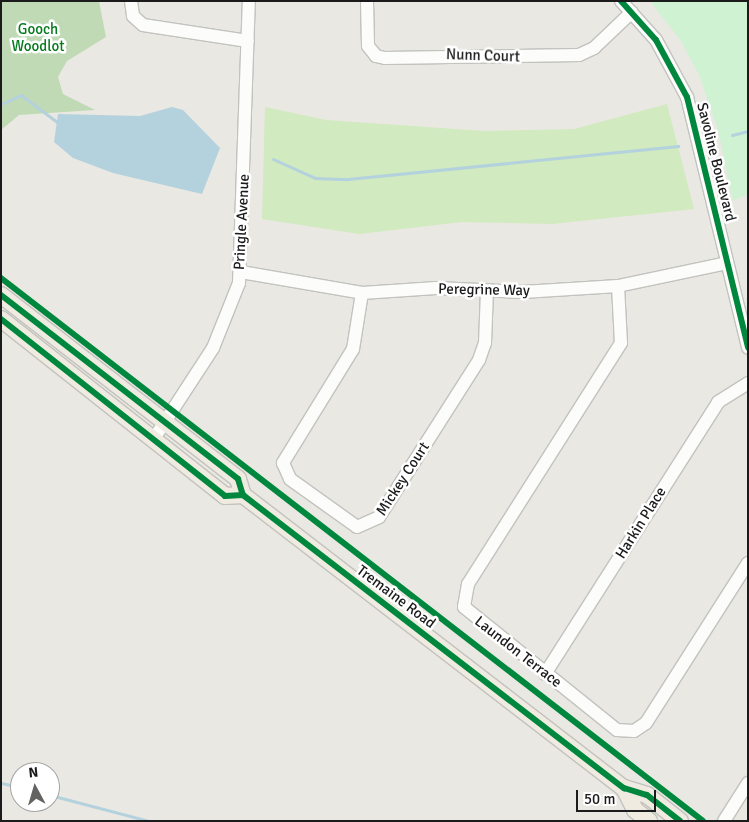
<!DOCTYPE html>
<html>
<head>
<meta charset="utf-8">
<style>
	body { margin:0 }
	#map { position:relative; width:749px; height:822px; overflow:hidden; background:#eae8e2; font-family:Signika,sans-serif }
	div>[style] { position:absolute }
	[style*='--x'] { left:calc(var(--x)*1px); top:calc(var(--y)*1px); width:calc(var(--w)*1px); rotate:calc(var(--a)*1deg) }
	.grass>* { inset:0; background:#d1eabf }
	.forest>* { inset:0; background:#c0dab6 }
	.park>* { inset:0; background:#cef2d2 }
	.water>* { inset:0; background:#b4d1de }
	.stream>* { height:3px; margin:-1.5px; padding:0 1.5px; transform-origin:1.5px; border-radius:1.5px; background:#b4d1de }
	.roads { filter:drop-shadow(1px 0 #c2c2bf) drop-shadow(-1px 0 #c2c2bf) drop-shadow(0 1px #c2c2bf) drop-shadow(0 -1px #c2c2bf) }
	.minor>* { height:12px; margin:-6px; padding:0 6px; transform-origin:6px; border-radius:6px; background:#fcfcfb }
	.major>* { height:16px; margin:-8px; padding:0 8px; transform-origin:8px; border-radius:8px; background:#f0ebe1 }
	.cycleway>* { height:6px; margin:-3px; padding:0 3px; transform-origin:3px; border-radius:3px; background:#00873e }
	span { translate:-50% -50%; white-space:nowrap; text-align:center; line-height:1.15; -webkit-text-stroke:5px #fff; paint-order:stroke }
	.park-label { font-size:15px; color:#067b1e }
	.street-label { font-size:15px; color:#1b1b1b }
	.frame { position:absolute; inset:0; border:2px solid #1b1b1b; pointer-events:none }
	.north { position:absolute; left:10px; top:762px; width:50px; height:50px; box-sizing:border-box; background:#fff; border:1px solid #a4a4a4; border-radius:50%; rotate:354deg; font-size:14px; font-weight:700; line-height:20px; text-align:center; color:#1b1b1b }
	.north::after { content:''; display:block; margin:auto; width:18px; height:22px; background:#636361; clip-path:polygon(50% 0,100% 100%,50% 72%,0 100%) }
	.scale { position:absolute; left:576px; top:790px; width:80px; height:22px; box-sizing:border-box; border:2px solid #1b1b1b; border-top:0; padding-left:6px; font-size:15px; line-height:18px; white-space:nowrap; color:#1b1b1b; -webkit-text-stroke:4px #fff; paint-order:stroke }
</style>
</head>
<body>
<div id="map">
	<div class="grass">
		<div style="clip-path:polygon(667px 104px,694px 209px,552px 224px,462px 222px,359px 234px,262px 219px,265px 107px,326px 120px,484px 131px,574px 129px)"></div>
	</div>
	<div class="forest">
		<div style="clip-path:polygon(1px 1px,99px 1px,106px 37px,67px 61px,58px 77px,63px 94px,95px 110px,19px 115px,1px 130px)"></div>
	</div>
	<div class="park">
		<div style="clip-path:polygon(650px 1px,748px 1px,748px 194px,733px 201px,718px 130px,699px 75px,681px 41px)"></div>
	</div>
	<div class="water">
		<div style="clip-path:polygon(172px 107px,183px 110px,220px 148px,202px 194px,113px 173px,73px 158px,54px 142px,58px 114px,140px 116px)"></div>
	</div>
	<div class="stream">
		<div style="--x:1;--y:104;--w:22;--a:-24"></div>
		<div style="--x:21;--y:95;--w:45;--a:36.9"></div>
		<div style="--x:732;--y:135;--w:16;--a:-14"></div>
		<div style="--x:273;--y:159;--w:46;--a:24.3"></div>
		<div style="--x:315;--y:178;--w:33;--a:2"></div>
		<div style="--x:348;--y:179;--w:332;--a:-5.7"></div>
		<div style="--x:1;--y:783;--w:19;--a:12"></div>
		<div style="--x:50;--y:795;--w:102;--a:14.7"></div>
	</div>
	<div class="roads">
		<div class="minor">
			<div style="--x:131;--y:1;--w:15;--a:82"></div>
			<div style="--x:133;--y:16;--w:13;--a:42"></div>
			<div style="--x:143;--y:25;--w:106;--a:8.7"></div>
			<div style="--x:367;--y:1;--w:45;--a:88.7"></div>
			<div style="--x:368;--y:46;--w:13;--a:51"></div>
			<div style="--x:376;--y:56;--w:9;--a:13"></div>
			<div style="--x:385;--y:58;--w:194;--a:-0.9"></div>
			<div style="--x:579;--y:55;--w:17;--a:-25"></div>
			<div style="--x:594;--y:48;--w:52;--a:-43.5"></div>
			<div style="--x:621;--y:1;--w:52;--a:48.1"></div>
			<div style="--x:656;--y:40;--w:65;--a:61.5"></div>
			<div style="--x:687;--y:97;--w:258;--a:76.3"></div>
			<div style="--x:241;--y:272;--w:123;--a:9.8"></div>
			<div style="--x:362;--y:293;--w:74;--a:-3.9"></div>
			<div style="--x:436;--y:288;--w:87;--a:2.6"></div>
			<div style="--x:523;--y:292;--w:95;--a:-3.6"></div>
			<div style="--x:618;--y:286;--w:111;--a:-11.9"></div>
			<div style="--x:618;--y:286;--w:57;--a:87"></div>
			<div style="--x:621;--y:343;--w:285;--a:122.4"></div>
			<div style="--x:468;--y:584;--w:23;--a:100"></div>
			<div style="--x:464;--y:607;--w:196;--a:38.8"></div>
			<div style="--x:617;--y:730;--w:17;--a:3"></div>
			<div style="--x:634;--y:731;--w:14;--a:-34"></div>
			<div style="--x:646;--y:723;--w:190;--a:-57.5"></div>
			<div style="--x:362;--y:293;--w:57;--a:99.1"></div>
			<div style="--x:353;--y:349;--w:134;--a:121.6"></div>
			<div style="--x:283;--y:463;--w:17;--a:66"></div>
			<div style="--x:290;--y:479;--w:82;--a:35.6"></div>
			<div style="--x:357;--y:527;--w:24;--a:-24"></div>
			<div style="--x:379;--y:517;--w:186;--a:-57.5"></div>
			<div style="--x:479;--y:360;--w:18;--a:-71"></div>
			<div style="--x:485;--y:343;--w:52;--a:-87.8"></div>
			<div style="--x:153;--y:440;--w:110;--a:-56.9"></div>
			<div style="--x:213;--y:348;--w:70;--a:-68.2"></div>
			<div style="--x:239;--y:283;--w:282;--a:-88"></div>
			<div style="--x:545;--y:674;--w:322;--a:-57.5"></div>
			<div style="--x:718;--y:402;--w:36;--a:-32"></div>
			<div style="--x:724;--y:821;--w:45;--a:-57.7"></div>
		</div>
		<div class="major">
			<div style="--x:1;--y:295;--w:300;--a:37.8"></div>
			<div style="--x:238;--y:479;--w:17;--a:73"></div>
			<div style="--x:243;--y:495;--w:481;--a:37.6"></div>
			<div style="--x:624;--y:788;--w:24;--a:17"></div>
			<div style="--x:647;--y:795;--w:42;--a:38.2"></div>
			<div style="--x:1;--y:319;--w:285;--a:38.3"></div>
			<div style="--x:225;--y:496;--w:18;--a:-3"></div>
			<div style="--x:624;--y:788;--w:25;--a:63"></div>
			<div style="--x:635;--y:810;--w:18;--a:38"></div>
		</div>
	</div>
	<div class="cycleway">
		<div style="--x:621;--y:1;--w:52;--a:48.1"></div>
		<div style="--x:656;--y:40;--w:65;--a:61.5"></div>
		<div style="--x:687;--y:97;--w:258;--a:76.3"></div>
		<div style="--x:1;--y:278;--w:887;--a:37.72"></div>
		<div style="--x:1;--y:295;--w:300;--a:37.8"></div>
		<div style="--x:238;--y:479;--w:17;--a:73"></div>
		<div style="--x:243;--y:495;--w:481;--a:37.6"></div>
		<div style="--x:624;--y:788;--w:24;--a:17"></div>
		<div style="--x:647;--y:795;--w:42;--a:38.2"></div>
		<div style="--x:1;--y:319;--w:285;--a:38.3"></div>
		<div style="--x:225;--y:496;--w:18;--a:-3"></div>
	</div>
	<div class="park-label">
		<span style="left:38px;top:38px">Gooch<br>Woodlot</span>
	</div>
	<div class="street-label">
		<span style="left:483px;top:56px;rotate:2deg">Nunn Court</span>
		<span style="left:716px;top:162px;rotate:76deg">Savoline Boulevard</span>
		<span style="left:242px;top:222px;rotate:-87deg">Pringle Avenue</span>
		<span style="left:484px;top:290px;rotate:1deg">Peregrine Way</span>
		<span style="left:403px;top:479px;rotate:-57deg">Mickey Court</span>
		<span style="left:641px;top:523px;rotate:-58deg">Harkin Place</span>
		<span style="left:396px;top:597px;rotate:37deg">Tremaine Road</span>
		<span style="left:518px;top:652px;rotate:38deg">Laundon Terrace</span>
	</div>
	<div class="frame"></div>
	<div class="north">N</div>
	<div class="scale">50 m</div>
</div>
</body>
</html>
